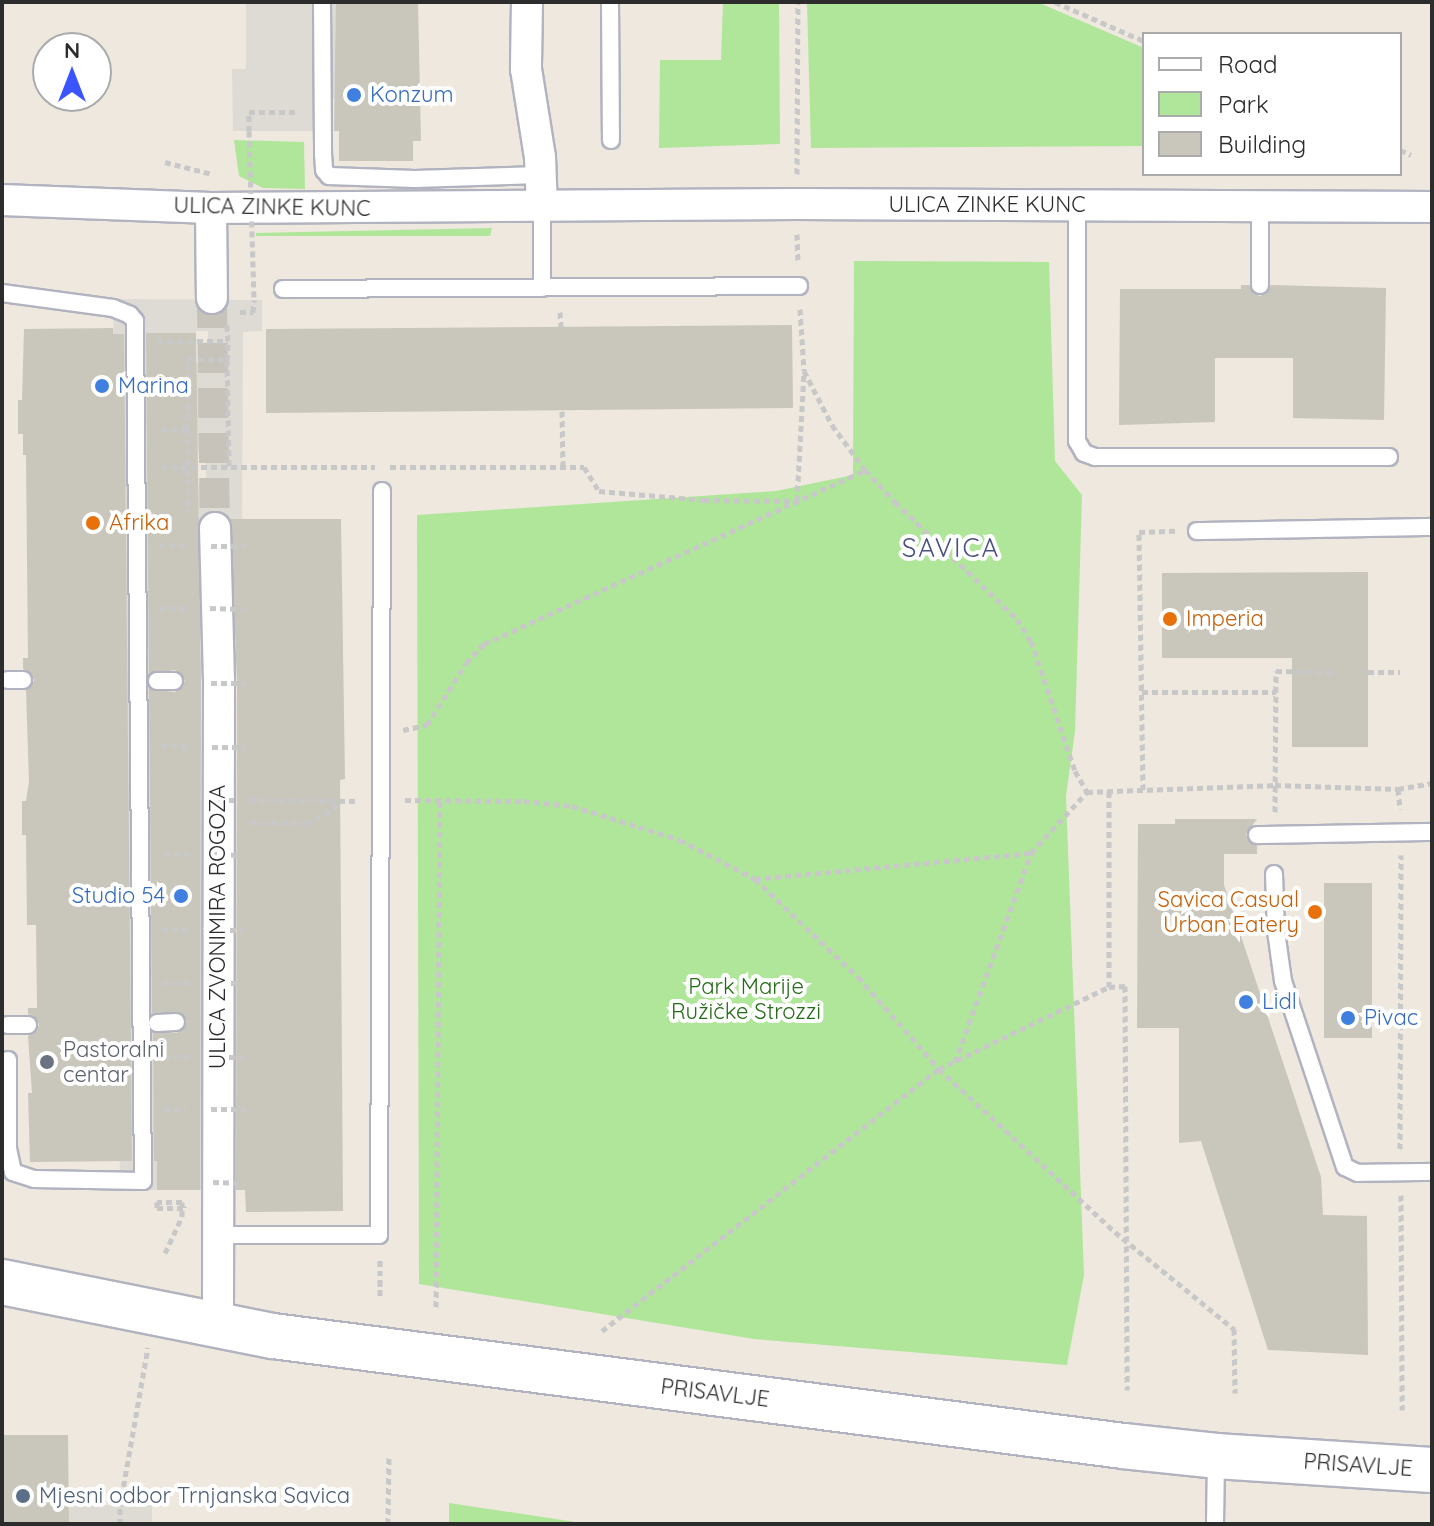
<!DOCTYPE html>
<html>
<head>
<meta charset="utf-8">
<style>
	body { margin:0 }
	#map { position:relative; width:1434px; height:1526px; overflow:hidden; background:#eee8de; font-family:Quicksand,sans-serif }
	div>[style] { position:absolute }
	[style*='--x'] { left:calc(var(--x)*1px); top:calc(var(--y)*1px); width:calc(var(--w)*1px); rotate:calc(var(--a)*1deg) }
	.green>* { inset:0; background:#afe699 }
	.plaza>* { inset:0; background:#dedbd5 }
	.building>* { inset:0; background:#c9c6bc }
	.street-tunnel>* { height:30px; margin-top:-15px; transform-origin:0; background:repeating-linear-gradient(90deg,#c7c2ba 0 30px,transparent 0 45px) }
	.path>* { height:5px; margin-top:-2.5px; transform-origin:0; background:repeating-linear-gradient(90deg,#c8c8c8 0 6px,transparent 0 10px) }
	.roads { filter:drop-shadow(2px 0 #b2b3c0) drop-shadow(-2px 0 #b2b3c0) drop-shadow(0 2px #b2b3c0) drop-shadow(0 -2px #b2b3c0) }
	.lane>* { height:16px; margin:-8px; padding:0 8px; transform-origin:8px; border-radius:8px; background:#fff }
	.street>* { height:30px; margin:-15px; padding:0 15px; transform-origin:15px; border-radius:15px; background:#fff }
	.secondary>* { height:44px; margin:-22px; padding:0 22px; transform-origin:22px; border-radius:22px; background:#fff }
	.path-bridge>* { height:5px; margin-top:-2.5px; transform-origin:0; background:repeating-linear-gradient(90deg,#c8c8c8 0 6px,transparent 0 10px) }
	.dots>* { width:22px; height:22px; translate:-50% -50%; box-sizing:border-box; border:4px solid #fff; border-radius:50% }
	span { translate:-50% -50%; white-space:nowrap; text-align:center; line-height:1.15; -webkit-text-stroke:8px #fff; paint-order:stroke }
	.shop-label { font-size:22px; color:#366cbe }
	.left { translate:0 -50%; text-align:left }
	.right { translate:-100% -50%; text-align:right }
	.street-label { font-size:22px; color:#2c2c2c }
	.food-label { font-size:22px; color:#c56008 }
	.park-label { font-size:22px; color:#256c18 }
	.worship-label { font-size:22px; color:#5b616d }
	.service-label { font-size:22px; color:#4e5e75 }
	.quarter-label { font-size:26px; color:#4a517f; letter-spacing:2px }
	.frame { position:absolute; inset:0; border:4px solid #2c2c2c; pointer-events:none }
	.legend { position:absolute; left:1142px; top:32px; width:260px; height:144px; box-sizing:border-box; background:#fff; border:2px solid #ababab; margin:0; padding:10px 14px; list-style:none; font-size:24px; color:#2c2c2c }
	.legend li { display:flex; align-items:center; gap:16px; height:40px }
	.legend b { width:40px; border:2px solid #ababab }
	.north { position:absolute; left:32px; top:32px; width:80px; height:80px; box-sizing:border-box; background:#fff; border:2px solid #ababab; border-radius:50%; rotate:0deg; font-size:22px; font-weight:700; line-height:32px; text-align:center; color:#2c2c2c }
	.north::after { content:''; display:block; margin:auto; width:28px; height:36px; background:#3a54ff; clip-path:polygon(50% 0,100% 100%,50% 72%,0 100%) }
</style>
</head>
<body>
<div id="map">
	<div class="green">
		<div style="clip-path:polygon(723px 2px,779px 2px,780px 144px,659px 148px,660px 60px,721px 60px)"></div>
		<div style="clip-path:polygon(807px 2px,1037px 2px,1144px 48px,1144px 146px,811px 148px)"></div>
		<div style="clip-path:polygon(234px 140px,304px 142px,305px 189px,263px 188px,239px 176px)"></div>
		<div style="clip-path:polygon(492px 228px,490px 236px,256px 236px,256px 233px)"></div>
		<div style="clip-path:polygon(854px 261px,1049px 262px,1055px 461px,1082px 495px,1075px 731px,1066px 796px,1084px 1275px,1067px 1365px,754px 1339px,419px 1284px,417px 515px,776px 491px,853px 475px)"></div>
		<div style="clip-path:polygon(449px 1503px,589px 1524px,449px 1524px)"></div>
	</div>
	<div class="plaza">
		<div style="clip-path:polygon(246px 2px,336px 2px,337px 98px,331px 99px,331px 131px,233px 131px,232px 69px,246px 69px)"></div>
		<div style="clip-path:polygon(evenodd,113px 299px,262px 300px,262px 331px,243px 332px,242px 526px,198px 526px,202px 1190px,120px 1190px,113px 299px,196px 331px,208px 331px,208px 363px,196px 364px,196px 331px,113px 299px,196px 452px,206px 453px,206px 483px,198px 484px,196px 452px,113px 299px,156px 666px,176px 666px,176px 697px,155px 698px,156px 666px,113px 299px,156px 1005px,176px 1005px,177px 1036px,157px 1036px,156px 1005px)"></div>
		<div style="clip-path:polygon(69px 1505px,152px 1505px,152px 1524px,69px 1524px)"></div>
	</div>
	<div class="building">
		<div style="clip-path:polygon(336px 2px,418px 2px,421px 141px,413px 141px,413px 161px,339px 161px,339px 131px,334px 131px)"></div>
		<div style="clip-path:polygon(1241px 285px,1249px 285px,1259px 296px,1266px 294px,1271px 285px,1386px 288px,1384px 420px,1293px 418px,1293px 358px,1215px 358px,1215px 422px,1119px 425px,1120px 289px,1241px 289px)"></div>
		<div style="clip-path:polygon(792px 325px,793px 408px,266px 413px,266px 329px)"></div>
		<div style="clip-path:polygon(113px 328px,113px 334px,124px 334px,132px 1161px,30px 1162px,28px 1093px,32px 1093px,28px 1036px,37px 1031px,39px 1024px,34px 1016px,28px 1014px,28px 1008px,37px 1008px,36px 925px,27px 925px,26px 835px,22px 835px,22px 801px,26px 801px,29px 782px,26px 690px,34px 681px,32px 674px,23px 669px,23px 658px,28px 658px,26px 455px,23px 455px,23px 434px,18px 434px,18px 400px,22px 400px,24px 329px)"></div>
		<div style="clip-path:polygon(146px 333px,196px 333px,201px 681px,200px 1190px,157px 1190px,157px 1161px,154px 1161px,153px 1033px,177px 1033px,187px 1022px,180px 1012px,152px 1013px,149px 689px,175px 692px,183px 687px,185px 680px,175px 670px,149px 674px)"></div>
		<div style="clip-path:polygon(230px 519px,341px 519px,345px 779px,340px 780px,343px 1211px,246px 1212px,245px 1190px,236px 1190px,237px 681px)"></div>
		<div style="clip-path:polygon(1368px 572px,1368px 747px,1292px 747px,1292px 658px,1162px 658px,1162px 573px)"></div>
		<div style="clip-path:polygon(1175px 819px,1257px 819px,1246px 834px,1248px 841px,1257px 846px,1257px 854px,1224px 854px,1224px 885px,1321px 1177px,1323px 1215px,1367px 1216px,1368px 1355px,1268px 1350px,1201px 1141px,1179px 1143px,1179px 1028px,1137px 1028px,1138px 824px,1175px 824px)"></div>
		<div style="clip-path:polygon(1324px 883px,1372px 883px,1372px 1038px,1324px 1038px)"></div>
		<div style="clip-path:polygon(2px 1435px,68px 1435px,69px 1524px,2px 1524px)"></div>
	</div>
	<div class="street-tunnel">
		<div style="--x:212;--y:298;--w:230;--a:89.3"></div>
	</div>
	<div class="path">
		<div style="--x:1055;--y:2;--w:97;--a:23.7"></div>
		<div style="--x:249;--y:131;--w:19;--a:-90"></div>
		<div style="--x:249;--y:112;--w:49;--a:0"></div>
		<div style="--x:1400;--y:150;--w:12;--a:24"></div>
		<div style="--x:165;--y:162;--w:49;--a:14.3"></div>
		<div style="--x:797;--y:174;--w:172;--a:-89.7"></div>
		<div style="--x:797;--y:234;--w:29;--a:88"></div>
		<div style="--x:800;--y:309;--w:62;--a:86.3"></div>
		<div style="--x:804;--y:371;--w:61;--a:62.6"></div>
		<div style="--x:832;--y:425;--w:56;--a:53.7"></div>
		<div style="--x:865;--y:470;--w:44;--a:46.8"></div>
		<div style="--x:895;--y:502;--w:169;--a:43.8"></div>
		<div style="--x:1017;--y:619;--w:26;--a:58"></div>
		<div style="--x:1031;--y:641;--w:137;--a:71.3"></div>
		<div style="--x:1075;--y:771;--w:24;--a:60"></div>
		<div style="--x:240;--y:312;--w:13;--a:0"></div>
		<div style="--x:253;--y:312;--w:12;--a:-85"></div>
		<div style="--x:560;--y:312;--w:15;--a:86"></div>
		<div style="--x:157;--y:341;--w:71;--a:0"></div>
		<div style="--x:228;--y:341;--w:16;--a:-94"></div>
		<div style="--x:227;--y:360;--w:108;--a:88.9"></div>
		<div style="--x:562;--y:411;--w:56;--a:89"></div>
		<div style="--x:161;--y:429;--w:26;--a:0"></div>
		<div style="--x:187;--y:429;--w:70;--a:-89.2"></div>
		<div style="--x:188;--y:359;--w:39;--a:1"></div>
		<div style="--x:227;--y:360;--w:19;--a:-87"></div>
		<div style="--x:187;--y:429;--w:83;--a:89.3"></div>
		<div style="--x:161;--y:467;--w:214;--a:0"></div>
		<div style="--x:390;--y:467;--w:194;--a:0"></div>
		<div style="--x:584;--y:467;--w:28;--a:58"></div>
		<div style="--x:599;--y:491;--w:105;--a:4.9"></div>
		<div style="--x:704;--y:500;--w:93;--a:0.6"></div>
		<div style="--x:797;--y:501;--w:128;--a:-86.9"></div>
		<div style="--x:159;--y:545;--w:26;--a:2"></div>
		<div style="--x:159;--y:608;--w:26;--a:0"></div>
		<div style="--x:1368;--y:672;--w:32;--a:0"></div>
		<div style="--x:1142;--y:692;--w:134;--a:0"></div>
		<div style="--x:403;--y:730;--w:25;--a:-12"></div>
		<div style="--x:427;--y:725;--w:73;--a:-57.8"></div>
		<div style="--x:466;--y:663;--w:26;--a:-47"></div>
		<div style="--x:484;--y:644;--w:419;--a:-24.5"></div>
		<div style="--x:161;--y:746;--w:26;--a:0"></div>
		<div style="--x:1398;--y:789;--w:20;--a:84"></div>
		<div style="--x:1143;--y:790;--w:258;--a:-90.9"></div>
		<div style="--x:1139;--y:532;--w:37;--a:-2"></div>
		<div style="--x:1109;--y:792;--w:195;--a:90"></div>
		<div style="--x:249;--y:800;--w:110;--a:0.5"></div>
		<div style="--x:405;--y:800;--w:119;--a:0.5"></div>
		<div style="--x:524;--y:801;--w:48;--a:5.9"></div>
		<div style="--x:572;--y:806;--w:113;--a:17.5"></div>
		<div style="--x:680;--y:840;--w:85;--a:27.5"></div>
		<div style="--x:755;--y:879;--w:142;--a:43.6"></div>
		<div style="--x:858;--y:977;--w:123;--a:48.6"></div>
		<div style="--x:939;--y:1069;--w:240;--a:42.8"></div>
		<div style="--x:1115;--y:1232;--w:154;--a:39.2"></div>
		<div style="--x:1234;--y:1329;--w:64;--a:89.1"></div>
		<div style="--x:1275;--y:812;--w:141;--a:-89.6"></div>
		<div style="--x:1276;--y:671;--w:60;--a:1"></div>
		<div style="--x:251;--y:823;--w:56;--a:0"></div>
		<div style="--x:307;--y:823;--w:30;--a:-27"></div>
		<div style="--x:334;--y:809;--w:9;--a:-63"></div>
		<div style="--x:164;--y:854;--w:26;--a:0"></div>
		<div style="--x:755;--y:879;--w:277;--a:-5.4"></div>
		<div style="--x:1031;--y:853;--w:83;--a:-47.4"></div>
		<div style="--x:1087;--y:792;--w:188;--a:-2.1"></div>
		<div style="--x:1275;--y:785;--w:123;--a:1.9"></div>
		<div style="--x:1398;--y:789;--w:35;--a:-10"></div>
		<div style="--x:162;--y:930;--w:26;--a:0"></div>
		<div style="--x:163;--y:983;--w:26;--a:0"></div>
		<div style="--x:163;--y:1057;--w:26;--a:-2"></div>
		<div style="--x:955;--y:1062;--w:222;--a:-70"></div>
		<div style="--x:164;--y:1109;--w:22;--a:0"></div>
		<div style="--x:1400;--y:1149;--w:294;--a:-89.8"></div>
		<div style="--x:1401;--y:1195;--w:215;--a:89.7"></div>
		<div style="--x:165;--y:1253;--w:40;--a:-65"></div>
		<div style="--x:182;--y:1217;--w:15;--a:-90"></div>
		<div style="--x:182;--y:1202;--w:25;--a:180"></div>
		<div style="--x:157;--y:1202;--w:6;--a:90"></div>
		<div style="--x:157;--y:1208;--w:27;--a:0"></div>
		<div style="--x:184;--y:1208;--w:2;--a:-90"></div>
		<div style="--x:380;--y:1260;--w:38;--a:90"></div>
		<div style="--x:436;--y:1307;--w:507;--a:-89.55"></div>
		<div style="--x:602;--y:1331;--w:427;--a:-37.9"></div>
		<div style="--x:939;--y:1069;--w:189;--a:-25.8"></div>
		<div style="--x:1109;--y:987;--w:16;--a:-4"></div>
		<div style="--x:1125;--y:986;--w:404;--a:89.7"></div>
		<div style="--x:120;--y:1524;--w:18;--a:-90"></div>
		<div style="--x:120;--y:1506;--w:161;--a:-80"></div>
		<div style="--x:388;--y:1524;--w:69;--a:-89.2"></div>
	</div>
	<div class="roads">
		<div class="lane">
			<div style="--x:322;--y:2;--w:152;--a:89.6"></div>
			<div style="--x:323;--y:154;--w:16;--a:86"></div>
			<div style="--x:324;--y:170;--w:8;--a:50"></div>
			<div style="--x:329;--y:176;--w:86;--a:2"></div>
			<div style="--x:415;--y:179;--w:125;--a:-1.8"></div>
			<div style="--x:610;--y:2;--w:138;--a:89.6"></div>
			<div style="--x:1077;--y:205;--w:236;--a:90"></div>
			<div style="--x:1077;--y:441;--w:14;--a:60"></div>
			<div style="--x:1084;--y:453;--w:12;--a:20"></div>
			<div style="--x:1095;--y:457;--w:294;--a:0"></div>
			<div style="--x:1260;--y:206;--w:79;--a:90"></div>
			<div style="--x:542;--y:208;--w:80;--a:90"></div>
			<div style="--x:283;--y:289;--w:516;--a:-0.33"></div>
			<div style="--x:2;--y:293;--w:112;--a:7.7"></div>
			<div style="--x:113;--y:308;--w:18;--a:22"></div>
			<div style="--x:130;--y:315;--w:8;--a:50"></div>
			<div style="--x:135;--y:321;--w:860;--a:89.47"></div>
			<div style="--x:143;--y:1181;--w:109;--a:-178.9"></div>
			<div style="--x:34;--y:1179;--w:22;--a:-162"></div>
			<div style="--x:13;--y:1172;--w:24;--a:-102"></div>
			<div style="--x:8;--y:1149;--w:89;--a:-90"></div>
			<div style="--x:1197;--y:531;--w:235;--a:-1"></div>
			<div style="--x:8;--y:680;--w:15;--a:0"></div>
			<div style="--x:157;--y:681;--w:17;--a:0"></div>
			<div style="--x:1257;--y:835;--w:175;--a:-1"></div>
			<div style="--x:1274;--y:874;--w:57;--a:88"></div>
			<div style="--x:1276;--y:931;--w:50;--a:82"></div>
			<div style="--x:1283;--y:981;--w:196;--a:71.6"></div>
			<div style="--x:1345;--y:1167;--w:14;--a:25"></div>
			<div style="--x:1358;--y:1173;--w:74;--a:-0.8"></div>
			<div style="--x:157;--y:1023;--w:19;--a:-3"></div>
			<div style="--x:8;--y:1025;--w:20;--a:0"></div>
			<div style="--x:218;--y:1235;--w:161;--a:0"></div>
			<div style="--x:379;--y:1235;--w:744;--a:-89.77"></div>
			<div style="--x:1215;--y:1524;--w:66;--a:-89.1"></div>
		</div>
		<div class="street">
			<div style="--x:527;--y:2;--w:67;--a:90.9"></div>
			<div style="--x:526;--y:69;--w:89;--a:81"></div>
			<div style="--x:540;--y:157;--w:51;--a:87.8"></div>
			<div style="--x:2;--y:200;--w:209;--a:2.2"></div>
			<div style="--x:211;--y:208;--w:585;--a:-0.39"></div>
			<div style="--x:796;--y:204;--w:636;--a:0.27"></div>
			<div style="--x:211;--y:208;--w:90;--a:89.4"></div>
			<div style="--x:215;--y:528;--w:153;--a:88.5"></div>
			<div style="--x:219;--y:681;--w:644;--a:90.09"></div>
		</div>
		<div class="secondary">
			<div style="--x:2;--y:1282;--w:276;--a:11.3"></div>
			<div style="--x:273;--y:1336;--w:857;--a:7.37"></div>
			<div style="--x:1123;--y:1446;--w:94;--a:6.1"></div>
			<div style="--x:1216;--y:1456;--w:216;--a:3.7"></div>
		</div>
	</div>
	<div class="path-bridge">
		<div style="--x:249;--y:131;--w:169;--a:88.3"></div>
		<div style="--x:211;--y:546;--w:36;--a:0"></div>
		<div style="--x:210;--y:608;--w:37;--a:2"></div>
		<div style="--x:211;--y:683;--w:35;--a:0"></div>
		<div style="--x:212;--y:747;--w:33;--a:0"></div>
		<div style="--x:208;--y:800;--w:26;--a:0"></div>
		<div style="--x:211;--y:854;--w:32;--a:2"></div>
		<div style="--x:210;--y:930;--w:33;--a:0"></div>
		<div style="--x:211;--y:983;--w:33;--a:0"></div>
		<div style="--x:209;--y:1057;--w:36;--a:0"></div>
		<div style="--x:211;--y:1109;--w:34;--a:0"></div>
		<div style="--x:213;--y:1182;--w:32;--a:2"></div>
	</div>
	<div class="dots">
		<div style="left:354px;top:95px;background:#3f7fe0"></div>
		<div style="left:102px;top:386px;background:#3f7fe0"></div>
		<div style="left:93px;top:523px;background:#e8710a"></div>
		<div style="left:1170px;top:619px;background:#e8710a"></div>
		<div style="left:181px;top:896px;background:#3f7fe0"></div>
		<div style="left:1315px;top:912px;background:#e8710a"></div>
		<div style="left:1246px;top:1002px;background:#3f7fe0"></div>
		<div style="left:1348px;top:1018px;background:#3f7fe0"></div>
		<div style="left:47px;top:1062px;background:#6b7280"></div>
		<div style="left:23px;top:1496px;background:#5c6f8a"></div>
	</div>
	<div class="shop-label">
		<span class="left" style="left:370px;top:95px">Konzum</span>
		<span class="left" style="left:118px;top:386px">Marina</span>
		<span class="right" style="left:165px;top:896px">Studio 54</span>
		<span class="left" style="left:1262px;top:1002px">Lidl</span>
		<span class="left" style="left:1364px;top:1018px">Pivac</span>
	</div>
	<div class="street-label">
		<span style="left:987px;top:205px">ULICA ZINKE KUNC</span>
		<span style="left:272px;top:207px;rotate:1deg">ULICA ZINKE KUNC</span>
		<span style="left:218px;top:927px;rotate:-90deg">ULICA ZVONIMIRA ROGOZA</span>
		<span style="left:715px;top:1393px;rotate:7deg">PRISAVLJE</span>
		<span style="left:1358px;top:1465px;rotate:4deg">PRISAVLJE</span>
	</div>
	<div class="food-label">
		<span class="left" style="left:109px;top:523px">Afrika</span>
		<span class="left" style="left:1186px;top:619px">Imperia</span>
		<span class="right" style="left:1299px;top:912px">Savica Casual<br>Urban Eatery</span>
	</div>
	<div class="park-label">
		<span style="left:746px;top:999px">Park Marije<br>Ružičke Strozzi</span>
	</div>
	<div class="worship-label">
		<span class="left" style="left:63px;top:1062px">Pastoralni<br>centar</span>
	</div>
	<div class="service-label">
		<span class="left" style="left:39px;top:1496px">Mjesni odbor Trnjanska Savica</span>
	</div>
	<div class="quarter-label">
		<span style="left:951px;top:548px">SAVICA</span>
	</div>
	<div class="frame"></div>
	<ul class="legend">
	<li><b style="height:10px;background:#fff"></b>Road</li>
	<li><b style="height:22px;background:#afe699"></b>Park</li>
	<li><b style="height:22px;background:#c9c6bc"></b>Building</li>
	</ul>
	<div class="north">N</div>
</div>
</body>
</html>
